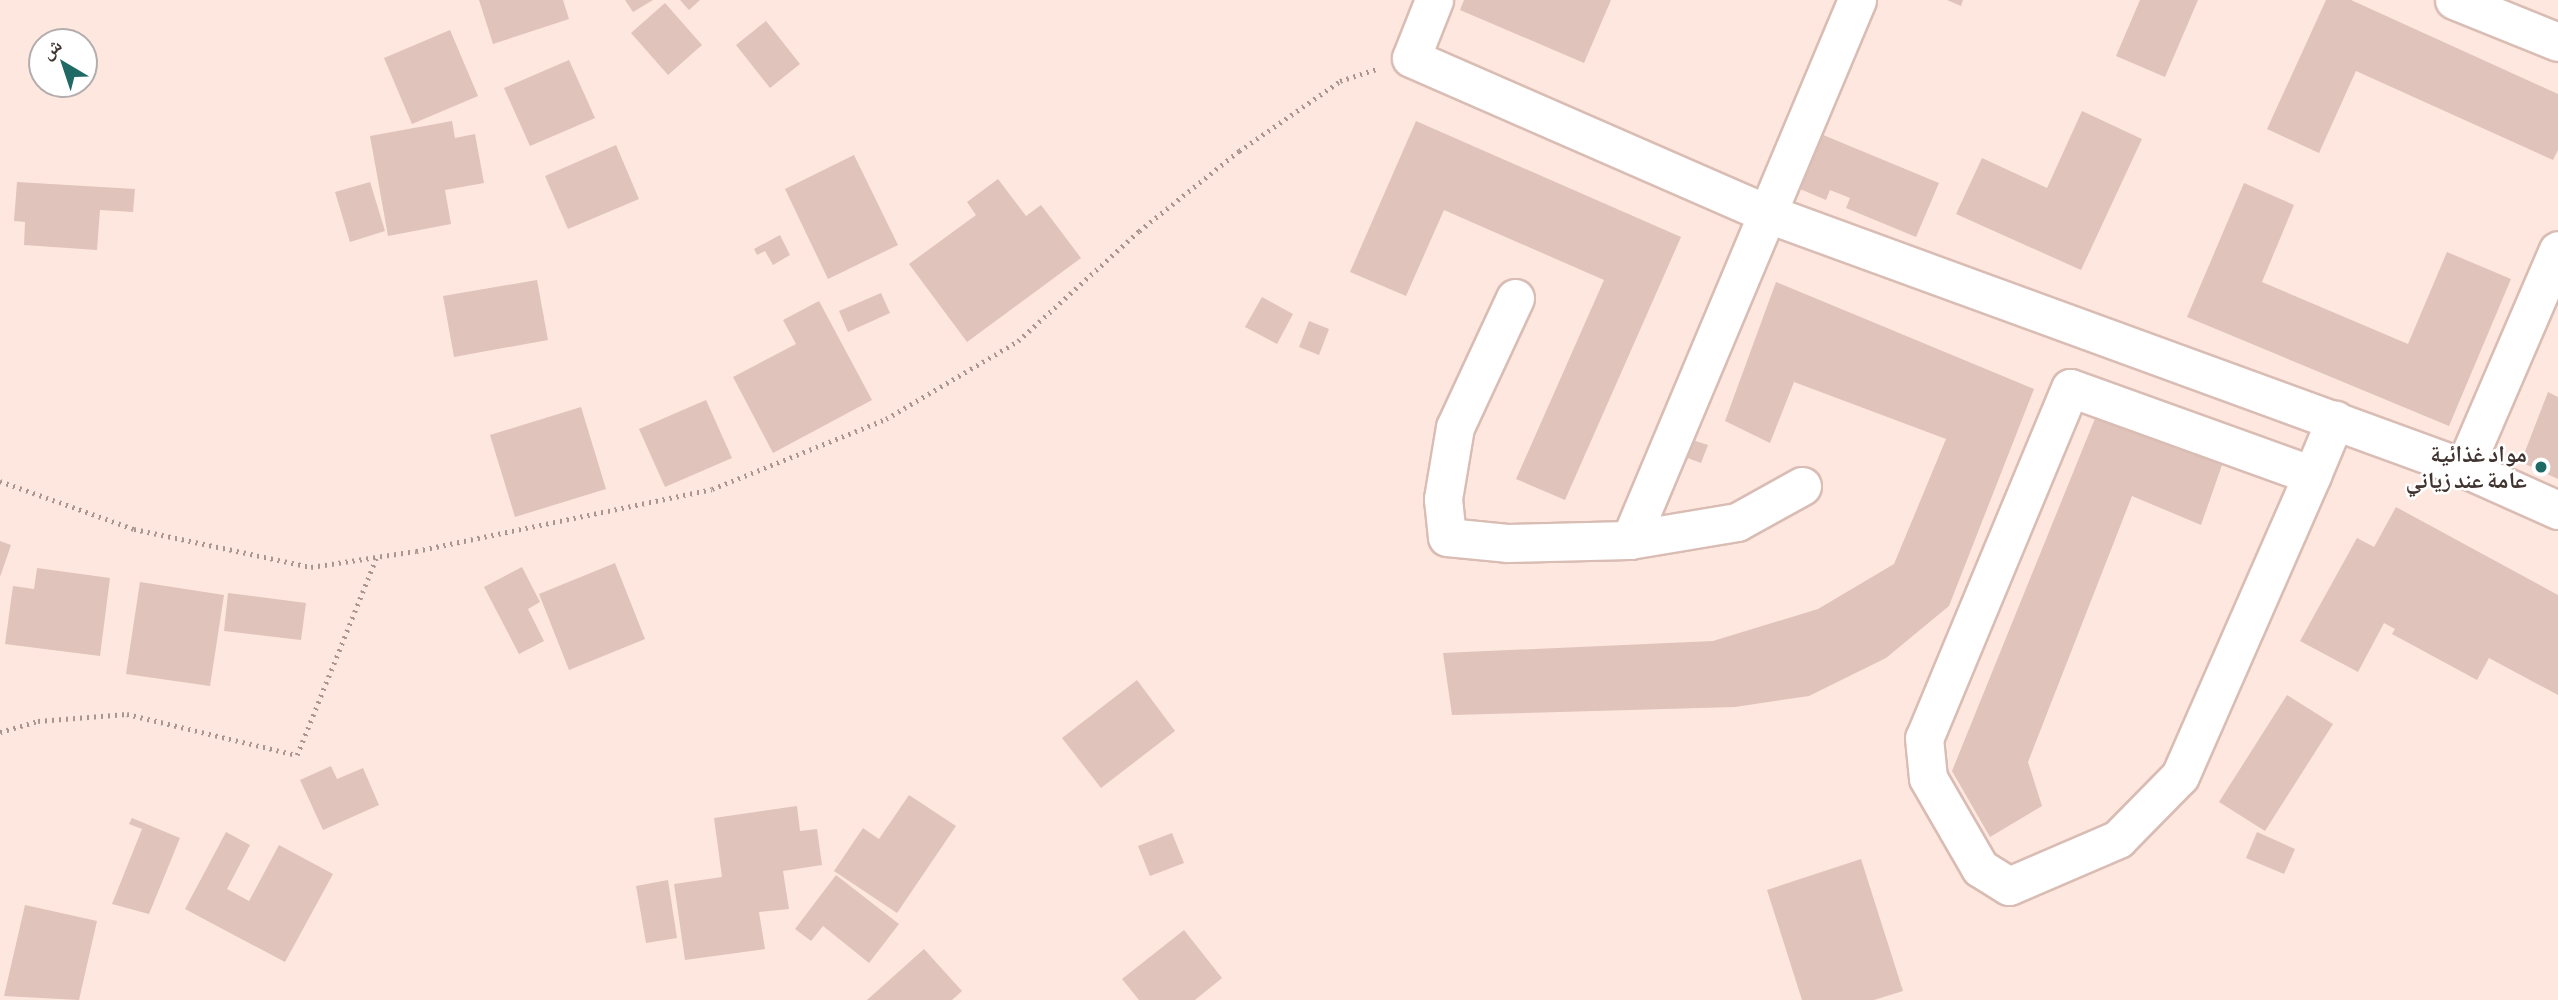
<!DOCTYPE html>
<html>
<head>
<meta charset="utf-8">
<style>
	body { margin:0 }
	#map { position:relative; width:2558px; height:1000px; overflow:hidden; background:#fee7df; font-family:"Asap Condensed","Noto Naskh Arabic",sans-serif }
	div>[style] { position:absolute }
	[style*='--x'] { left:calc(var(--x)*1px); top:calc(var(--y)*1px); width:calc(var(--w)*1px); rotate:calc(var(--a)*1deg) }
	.building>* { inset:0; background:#e0c3ba }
	.path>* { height:4.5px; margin-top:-2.25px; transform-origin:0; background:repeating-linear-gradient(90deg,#a89690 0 2px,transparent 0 7px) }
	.roads { filter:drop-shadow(2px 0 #d9bdb4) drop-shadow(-2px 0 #d9bdb4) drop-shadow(0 2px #d9bdb4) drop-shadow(0 -2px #d9bdb4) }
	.street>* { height:37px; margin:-18.5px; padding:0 18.5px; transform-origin:18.5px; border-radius:18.5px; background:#fff }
	.dots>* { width:19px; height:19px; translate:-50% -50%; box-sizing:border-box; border:4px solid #fff; border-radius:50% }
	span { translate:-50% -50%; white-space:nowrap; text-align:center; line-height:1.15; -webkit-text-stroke:5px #fff; paint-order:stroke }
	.poi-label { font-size:23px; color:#403431; font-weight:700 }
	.right { translate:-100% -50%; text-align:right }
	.north { position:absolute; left:28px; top:28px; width:70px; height:70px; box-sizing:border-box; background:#fff; border:2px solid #b3aead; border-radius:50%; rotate:321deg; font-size:19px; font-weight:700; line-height:28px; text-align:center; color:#403431 }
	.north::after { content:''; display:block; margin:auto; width:24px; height:32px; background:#206a65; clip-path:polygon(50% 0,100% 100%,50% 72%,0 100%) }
</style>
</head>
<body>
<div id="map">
	<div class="building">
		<div style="clip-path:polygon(479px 0,563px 0,569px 19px,493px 44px)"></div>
		<div style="clip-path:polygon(625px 0,653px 0,633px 12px)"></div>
		<div style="clip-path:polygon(680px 0,700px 0,689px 10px)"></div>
		<div style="clip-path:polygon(1464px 0,1611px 0,1584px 63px,1460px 10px)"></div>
		<div style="clip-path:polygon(1947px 0,1963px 0,1961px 6px)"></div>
		<div style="clip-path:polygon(2140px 0,2198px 0,2165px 77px,2116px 56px)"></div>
		<div style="clip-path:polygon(2326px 0,2351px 0,2558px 94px,2558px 150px,2553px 160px,2356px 71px,2319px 153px,2267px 129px)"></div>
		<div style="clip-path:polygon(665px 3px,702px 45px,668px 75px,631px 33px)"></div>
		<div style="clip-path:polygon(766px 21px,800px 64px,770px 88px,736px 45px)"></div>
		<div style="clip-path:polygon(450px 30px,478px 96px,412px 124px,384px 58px)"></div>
		<div style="clip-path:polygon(569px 60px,595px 118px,530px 146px,504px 88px)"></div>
		<div style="clip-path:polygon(2082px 111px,2142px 139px,2081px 270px,1956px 214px,1982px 158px,2047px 188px)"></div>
		<div style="clip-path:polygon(452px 121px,455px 138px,475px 134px,484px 183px,445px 190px,451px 224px,388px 236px,370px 136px)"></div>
		<div style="clip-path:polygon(1416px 121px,1681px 237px,1565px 500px,1516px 479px,1604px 280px,1444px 210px,1406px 296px,1350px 272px)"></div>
		<div style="clip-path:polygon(1816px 132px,1939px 183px,1916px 237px,1846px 208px,1850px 198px,1830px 190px,1826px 200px,1793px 186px)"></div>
		<div style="clip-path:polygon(616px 145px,639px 199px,568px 229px,545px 176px)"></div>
		<div style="clip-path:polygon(854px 155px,898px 245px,828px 279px,785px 189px)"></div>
		<div style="clip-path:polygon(998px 179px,1026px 216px,1041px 205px,1081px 258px,967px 342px,909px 264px,976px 215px,967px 202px)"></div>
		<div style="clip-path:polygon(17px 182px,135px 189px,133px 212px,100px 210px,97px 250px,24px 245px,25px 222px,14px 221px)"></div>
		<div style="clip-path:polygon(370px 182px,385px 231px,350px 242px,335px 192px)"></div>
		<div style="clip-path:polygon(2244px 183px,2294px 205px,2262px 282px,2408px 344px,2447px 252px,2511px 279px,2449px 426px,2187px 317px)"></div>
		<div style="clip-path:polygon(780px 235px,790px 255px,773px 265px,765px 251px,757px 255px,754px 249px)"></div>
		<div style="clip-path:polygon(537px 280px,548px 340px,454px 357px,443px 296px)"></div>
		<div style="clip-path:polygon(1776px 282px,2034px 389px,1949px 606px,1886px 658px,1809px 696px,1735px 707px,1452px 715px,1443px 653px,1713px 641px,1818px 609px,1894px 564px,1946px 439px,1794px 382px,1770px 443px,1725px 421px)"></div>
		<div style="clip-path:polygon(881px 293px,890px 313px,848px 332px,839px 311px)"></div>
		<div style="clip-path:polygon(1262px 297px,1293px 314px,1277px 344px,1245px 327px)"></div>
		<div style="clip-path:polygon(819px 301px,872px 400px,773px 453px,733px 377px,796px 344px,783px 320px)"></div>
		<div style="clip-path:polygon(1309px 321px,1329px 329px,1319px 355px,1299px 347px)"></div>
		<div style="clip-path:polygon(2548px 392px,2558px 397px,2558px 479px,2521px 462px)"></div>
		<div style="clip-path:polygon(706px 400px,732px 458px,665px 487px,639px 429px)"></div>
		<div style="clip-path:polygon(581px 407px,606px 489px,515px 517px,490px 435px)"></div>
		<div style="clip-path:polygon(2096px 416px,2222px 465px,2201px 525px,2132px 496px,2028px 762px,2042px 806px,1990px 837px,1952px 771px)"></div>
		<div style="clip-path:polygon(1683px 437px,1708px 445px,1701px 463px,1677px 454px)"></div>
		<div style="clip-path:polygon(2396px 507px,2558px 595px,2558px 695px,2489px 658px,2477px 680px,2392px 634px,2395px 629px,2384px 623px,2358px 672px,2300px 641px,2357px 538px,2374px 547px)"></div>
		<div style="clip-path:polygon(0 541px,11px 545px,0 577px)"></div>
		<div style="clip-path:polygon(615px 563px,645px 639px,569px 670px,539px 594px)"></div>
		<div style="clip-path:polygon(522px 567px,540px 602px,528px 609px,544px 641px,519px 654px,484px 587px)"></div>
		<div style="clip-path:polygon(37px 568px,110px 578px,100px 656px,5px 644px,13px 586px,34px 589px)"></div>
		<div style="clip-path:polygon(140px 582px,224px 595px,210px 686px,126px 674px)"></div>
		<div style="clip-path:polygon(228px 593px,306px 603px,301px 640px,224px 631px)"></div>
		<div style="clip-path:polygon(1137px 680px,1175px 731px,1101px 788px,1062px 738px)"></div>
		<div style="clip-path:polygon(2287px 695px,2333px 724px,2265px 831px,2219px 802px)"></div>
		<div style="clip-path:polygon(331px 766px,337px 779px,363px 768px,379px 805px,323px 830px,300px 780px)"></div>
		<div style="clip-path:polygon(909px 795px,956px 826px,897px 913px,834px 871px,863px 828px,879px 839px)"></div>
		<div style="clip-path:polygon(797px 806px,800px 831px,817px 829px,822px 865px,783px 871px,789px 909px,759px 912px,765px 949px,685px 960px,674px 884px,722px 877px,714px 818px)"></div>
		<div style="clip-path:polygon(132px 818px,180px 838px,149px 914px,112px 904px,142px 829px,129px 824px)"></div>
		<div style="clip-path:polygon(226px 832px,250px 845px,227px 889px,249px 901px,279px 845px,333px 874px,285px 962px,185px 909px)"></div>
		<div style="clip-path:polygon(2257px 832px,2295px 849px,2284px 874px,2246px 858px)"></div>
		<div style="clip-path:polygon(1172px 833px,1184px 863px,1150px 876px,1138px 846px)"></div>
		<div style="clip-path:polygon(1861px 859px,1903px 991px,1874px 1000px,1802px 1000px,1767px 890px)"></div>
		<div style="clip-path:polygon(836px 875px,899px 924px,869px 963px,823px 926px,811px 941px,795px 929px)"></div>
		<div style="clip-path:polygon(668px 880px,677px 938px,646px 943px,636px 886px)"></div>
		<div style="clip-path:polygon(25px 905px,97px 921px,79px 1000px,4px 996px)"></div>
		<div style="clip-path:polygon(1184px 930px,1222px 978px,1195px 1000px,1139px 1000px,1122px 979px)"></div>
		<div style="clip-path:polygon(924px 949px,962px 991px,952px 1000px,867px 1000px)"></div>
	</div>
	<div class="path">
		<div style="--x:0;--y:481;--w:142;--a:19.7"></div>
		<div style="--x:134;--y:529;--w:181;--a:12.1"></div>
		<div style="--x:311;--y:567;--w:106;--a:-8.7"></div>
		<div style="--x:416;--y:551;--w:302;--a:-11.8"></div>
		<div style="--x:712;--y:489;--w:188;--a:-21.9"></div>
		<div style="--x:886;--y:419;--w:153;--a:-30.6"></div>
		<div style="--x:1018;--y:341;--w:164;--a:-42.3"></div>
		<div style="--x:1139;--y:231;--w:128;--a:-38.7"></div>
		<div style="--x:1239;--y:151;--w:123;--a:-34.7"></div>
		<div style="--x:1340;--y:81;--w:38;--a:-18"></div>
		<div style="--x:0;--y:732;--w:40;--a:-16"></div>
		<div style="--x:38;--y:721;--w:89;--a:-4.5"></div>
		<div style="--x:127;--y:714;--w:175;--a:13.6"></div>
		<div style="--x:297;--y:755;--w:212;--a:-68.1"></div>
	</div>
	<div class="roads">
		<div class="street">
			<div style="--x:1434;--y:0;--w:62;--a:111.6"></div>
			<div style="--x:1411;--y:58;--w:387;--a:23.6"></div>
			<div style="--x:1766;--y:213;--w:743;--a:20.07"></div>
			<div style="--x:2464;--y:468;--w:103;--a:24.1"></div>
			<div style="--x:2454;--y:0;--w:112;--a:22"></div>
			<div style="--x:1515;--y:298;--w:142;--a:114.9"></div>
			<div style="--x:1455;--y:427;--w:73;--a:99.5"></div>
			<div style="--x:1443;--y:499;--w:38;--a:84"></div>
			<div style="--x:1447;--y:537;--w:60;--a:5.7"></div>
			<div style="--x:1507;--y:543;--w:123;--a:-1.4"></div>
			<div style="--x:2464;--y:468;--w:237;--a:-66.7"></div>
			<div style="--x:2312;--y:475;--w:257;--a:-160.2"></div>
			<div style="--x:2070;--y:388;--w:379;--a:112.6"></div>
			<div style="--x:1924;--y:738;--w:40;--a:84.3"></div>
			<div style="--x:1928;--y:778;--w:104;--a:60"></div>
			<div style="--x:1980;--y:868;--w:34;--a:32"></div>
			<div style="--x:2009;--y:886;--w:119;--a:-23.3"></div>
			<div style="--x:2118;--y:839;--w:88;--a:-45.5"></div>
			<div style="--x:2180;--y:776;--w:329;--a:-66.3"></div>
			<div style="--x:2312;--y:475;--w:60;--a:-67.3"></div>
			<div style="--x:1802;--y:486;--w:74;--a:151"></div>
			<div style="--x:1737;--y:522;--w:109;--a:170.5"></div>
			<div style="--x:1630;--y:540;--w:586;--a:-67.2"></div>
		</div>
	</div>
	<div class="dots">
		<div style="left:2541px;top:467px;background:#206a65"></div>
	</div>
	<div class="poi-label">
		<span class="right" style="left:2527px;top:467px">مواد غذائية<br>عامة عند زياني</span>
	</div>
	<div class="north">ش</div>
</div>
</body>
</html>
